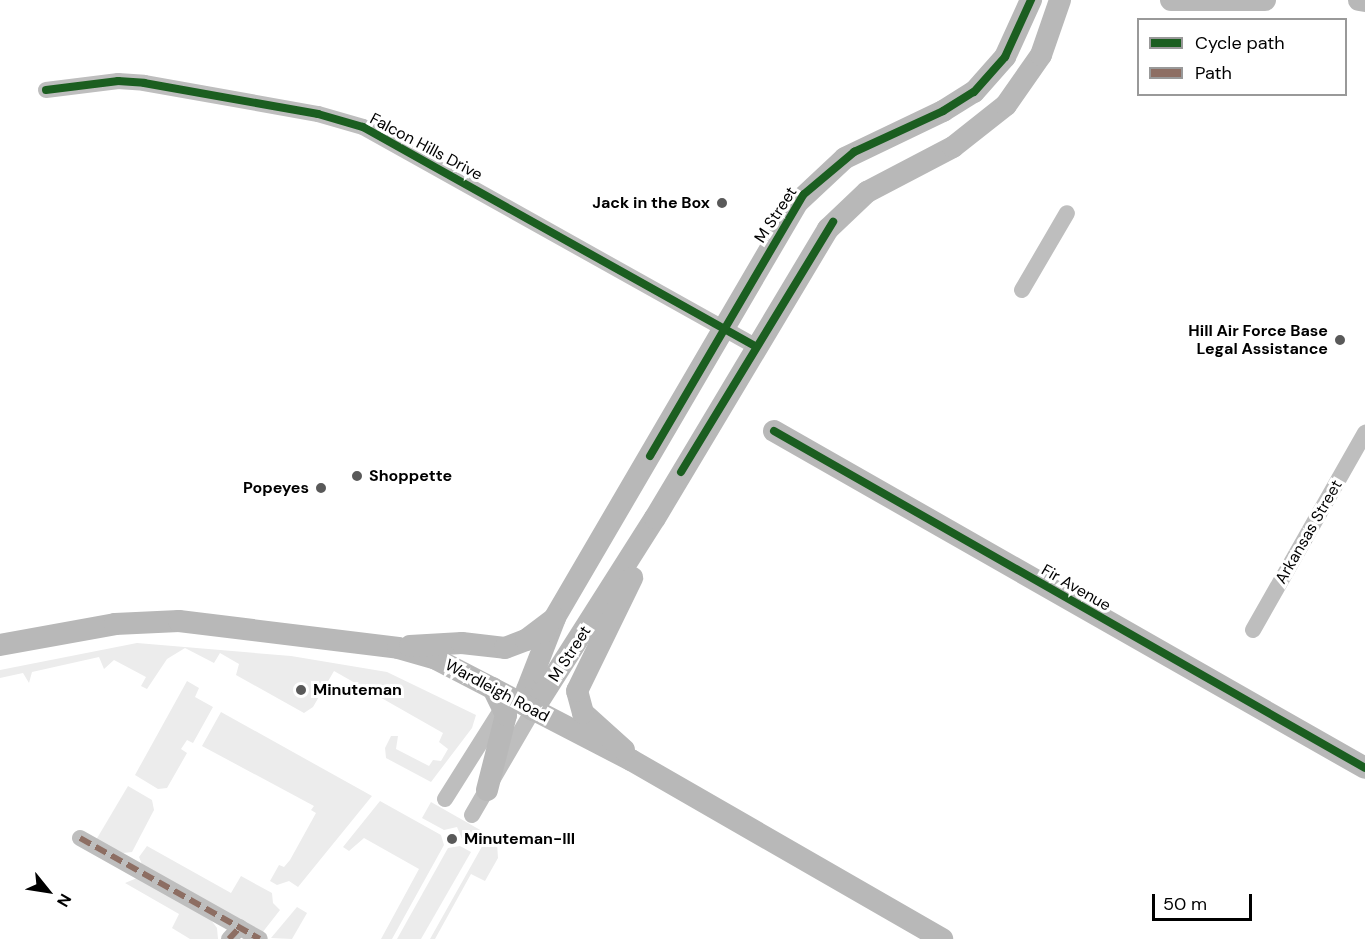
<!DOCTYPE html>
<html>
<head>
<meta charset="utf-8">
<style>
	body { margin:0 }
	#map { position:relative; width:1365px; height:939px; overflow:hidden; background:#fff; font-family:"DM Sans",sans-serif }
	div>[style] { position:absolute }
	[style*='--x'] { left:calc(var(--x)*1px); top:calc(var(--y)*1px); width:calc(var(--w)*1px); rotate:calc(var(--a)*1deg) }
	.green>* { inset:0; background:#ececec }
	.street>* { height:16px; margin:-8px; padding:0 8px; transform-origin:8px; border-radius:8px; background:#bebebe }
	.secondary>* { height:22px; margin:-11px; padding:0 11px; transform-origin:11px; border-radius:11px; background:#b8b8b8 }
	.quiet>* { height:6px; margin-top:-3px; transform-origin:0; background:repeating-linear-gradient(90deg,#8d6e63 0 12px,transparent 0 18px) }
	.cycleway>* { height:8px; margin:-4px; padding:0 4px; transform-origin:4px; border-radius:4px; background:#1b5e20 }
	.dots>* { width:16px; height:16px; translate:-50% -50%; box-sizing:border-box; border:3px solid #fff; border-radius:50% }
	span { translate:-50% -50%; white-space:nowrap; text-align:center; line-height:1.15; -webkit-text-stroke:6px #fff; paint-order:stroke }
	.street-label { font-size:16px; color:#000 }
	.poi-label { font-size:16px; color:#000; font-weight:700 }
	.right { translate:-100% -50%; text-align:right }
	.left { translate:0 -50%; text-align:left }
	.legend { position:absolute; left:1137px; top:18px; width:210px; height:78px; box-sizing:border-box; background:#fff; border:2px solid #999; margin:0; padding:8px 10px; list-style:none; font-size:18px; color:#000 }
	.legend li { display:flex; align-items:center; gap:12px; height:30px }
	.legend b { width:30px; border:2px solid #999 }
	.north { position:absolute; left:18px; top:861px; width:60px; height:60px; -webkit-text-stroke:4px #fff; paint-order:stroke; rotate:120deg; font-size:16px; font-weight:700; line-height:24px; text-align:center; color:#000 }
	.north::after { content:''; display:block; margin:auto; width:21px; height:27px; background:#000; clip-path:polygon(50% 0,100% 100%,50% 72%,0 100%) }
	.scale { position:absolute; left:1152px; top:894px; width:100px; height:27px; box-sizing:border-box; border:3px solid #000; border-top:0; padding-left:8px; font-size:18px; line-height:21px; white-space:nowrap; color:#000; -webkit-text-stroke:4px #fff; paint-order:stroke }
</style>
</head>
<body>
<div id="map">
	<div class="green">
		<div style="clip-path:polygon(137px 643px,291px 656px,387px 672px,476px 715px,472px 728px,431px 782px,386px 758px,385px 748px,391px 736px,398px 736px,396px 749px,429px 766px,433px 760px,441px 761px,448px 749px,439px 742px,443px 733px,334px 671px,313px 707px,304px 713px,236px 675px,239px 664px,220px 653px,214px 663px,185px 648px,167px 659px,147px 689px,141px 686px,146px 677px,114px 660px,104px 669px,99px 657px,32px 672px,29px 683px,23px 673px,0 678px,0 670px)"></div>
		<div style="clip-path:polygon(187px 681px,199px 688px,195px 697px,213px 707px,193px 743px,187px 740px,181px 749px,187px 753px,167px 788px,158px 789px,135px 775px)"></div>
		<div style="clip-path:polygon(221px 712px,372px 796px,298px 887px,289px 881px,277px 885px,270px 881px,279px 865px,284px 867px,290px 860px,316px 813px,311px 810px,314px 806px,202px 746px)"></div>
		<div style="clip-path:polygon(128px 786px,152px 800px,154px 810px,132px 852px,123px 853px,96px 840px)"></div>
		<div style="clip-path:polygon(380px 801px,441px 835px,444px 845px,392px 939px,381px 939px,419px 869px,364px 838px,349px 851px,343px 847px)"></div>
		<div style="clip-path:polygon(431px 802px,482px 831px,474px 847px,463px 841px,457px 827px,444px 830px,422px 818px)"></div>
		<div style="clip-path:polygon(489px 834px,497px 843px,498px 858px,485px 881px,471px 874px,435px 939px,430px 939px)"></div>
		<div style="clip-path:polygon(147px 846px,231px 893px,241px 876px,272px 893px,273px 903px,280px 910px,262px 933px,143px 867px,139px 857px)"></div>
		<div style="clip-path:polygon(460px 846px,471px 852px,421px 939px,397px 939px,448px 848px)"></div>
		<div style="clip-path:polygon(137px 878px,211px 920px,217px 928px,218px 939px,190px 939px,172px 928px,179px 914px,125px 883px)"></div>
		<div style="clip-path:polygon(297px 907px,307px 913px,292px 939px,271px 938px)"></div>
	</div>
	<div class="street">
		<div style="--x:46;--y:90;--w:73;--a:-7.1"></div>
		<div style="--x:118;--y:81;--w:26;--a:4"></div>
		<div style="--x:144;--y:83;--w:177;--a:10.1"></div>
		<div style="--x:318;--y:114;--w:47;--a:16.1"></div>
		<div style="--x:363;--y:127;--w:450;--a:29.2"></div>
		<div style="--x:1022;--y:290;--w:89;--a:-59.7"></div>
		<div style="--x:1253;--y:630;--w:227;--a:-60.4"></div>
		<div style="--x:445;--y:799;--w:105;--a:-57.8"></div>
		<div style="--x:472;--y:815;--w:121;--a:-59.8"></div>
		<div style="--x:80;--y:838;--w:206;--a:29.3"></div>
		<div style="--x:229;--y:939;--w:16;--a:-47"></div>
	</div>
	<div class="secondary">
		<div style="--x:1171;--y:0;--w:94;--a:0"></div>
		<div style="--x:1359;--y:0;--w:6;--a:9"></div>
		<div style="--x:774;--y:431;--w:680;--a:29.69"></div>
		<div style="--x:555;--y:618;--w:77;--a:111.3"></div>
		<div style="--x:527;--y:690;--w:8;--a:97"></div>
		<div style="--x:526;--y:698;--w:14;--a:60"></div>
		<div style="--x:533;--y:710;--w:227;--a:-57.6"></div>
		<div style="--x:655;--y:518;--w:337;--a:-59.1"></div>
		<div style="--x:828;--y:229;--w:54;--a:-43.5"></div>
		<div style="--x:867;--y:192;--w:97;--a:-27.6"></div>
		<div style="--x:953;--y:147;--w:68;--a:-38.4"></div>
		<div style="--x:1006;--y:105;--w:61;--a:-55"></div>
		<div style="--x:1041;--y:55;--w:58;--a:-70.9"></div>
		<div style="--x:547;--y:631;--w:497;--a:-59.7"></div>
		<div style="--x:798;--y:202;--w:64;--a:-43.1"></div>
		<div style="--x:845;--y:158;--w:109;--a:-25.6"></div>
		<div style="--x:943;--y:111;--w:36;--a:-32"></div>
		<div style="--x:974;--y:92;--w:47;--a:-48.5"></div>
		<div style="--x:1005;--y:57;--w:63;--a:-65.5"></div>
		<div style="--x:0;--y:645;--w:117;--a:-10.3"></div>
		<div style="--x:115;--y:624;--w:64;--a:-2.7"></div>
		<div style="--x:179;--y:621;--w:221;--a:7"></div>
		<div style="--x:398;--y:648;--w:40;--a:16"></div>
		<div style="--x:436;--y:659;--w:220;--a:27.4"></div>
		<div style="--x:631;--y:760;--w:359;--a:29.9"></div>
		<div style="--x:410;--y:646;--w:52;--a:-3.3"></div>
		<div style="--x:462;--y:643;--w:43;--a:6.6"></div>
		<div style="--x:505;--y:648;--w:22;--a:-21"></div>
		<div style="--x:526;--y:640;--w:36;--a:-37"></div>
		<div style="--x:624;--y:750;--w:55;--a:-137.9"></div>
		<div style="--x:583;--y:713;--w:23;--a:-105"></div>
		<div style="--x:577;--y:691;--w:126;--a:-64"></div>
		<div style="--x:487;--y:790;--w:77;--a:-75.8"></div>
		<div style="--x:506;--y:715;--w:30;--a:-116"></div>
	</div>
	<div class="quiet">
		<div style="--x:80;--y:838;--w:206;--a:29.3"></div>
		<div style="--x:229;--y:939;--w:16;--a:-47"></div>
	</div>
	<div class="cycleway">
		<div style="--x:46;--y:90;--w:73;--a:-7.1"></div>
		<div style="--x:118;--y:81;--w:26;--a:4"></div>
		<div style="--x:144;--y:83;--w:177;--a:10.1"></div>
		<div style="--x:318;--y:114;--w:47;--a:16.1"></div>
		<div style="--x:363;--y:127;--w:450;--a:29.2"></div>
		<div style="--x:774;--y:431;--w:680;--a:29.69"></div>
		<div style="--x:650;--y:456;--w:303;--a:-59.6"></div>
		<div style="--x:803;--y:195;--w:67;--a:-40.1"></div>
		<div style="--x:854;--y:152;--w:98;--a:-24.7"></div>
		<div style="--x:943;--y:111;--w:36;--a:-32"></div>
		<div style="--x:974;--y:92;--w:47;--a:-48.5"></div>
		<div style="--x:1005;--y:57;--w:63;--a:-65.5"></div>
		<div style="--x:681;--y:472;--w:293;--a:-58.7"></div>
	</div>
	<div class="dots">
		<div style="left:722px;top:203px;background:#595959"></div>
		<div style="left:1340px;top:340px;background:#595959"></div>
		<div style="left:357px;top:476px;background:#595959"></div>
		<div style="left:321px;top:488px;background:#595959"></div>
		<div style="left:301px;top:690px;background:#595959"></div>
		<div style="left:452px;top:839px;background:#595959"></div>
	</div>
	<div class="street-label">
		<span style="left:426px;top:147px;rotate:28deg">Falcon Hills Drive</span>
		<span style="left:776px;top:215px;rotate:-57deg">M Street</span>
		<span style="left:1309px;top:532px;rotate:-60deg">Arkansas Street</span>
		<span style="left:1076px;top:588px;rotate:30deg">Fir Avenue</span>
		<span style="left:570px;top:654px;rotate:-57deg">M Street</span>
		<span style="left:497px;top:691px;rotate:28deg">Wardleigh Road</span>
	</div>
	<div class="poi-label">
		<span class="right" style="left:710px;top:203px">Jack in the Box</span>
		<span class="right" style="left:1328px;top:340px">Hill Air Force Base<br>Legal Assistance</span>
		<span class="left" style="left:369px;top:476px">Shoppette</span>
		<span class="right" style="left:309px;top:488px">Popeyes</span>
		<span class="left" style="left:313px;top:690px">Minuteman</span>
		<span class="left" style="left:464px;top:839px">Minuteman-III</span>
	</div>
	<ul class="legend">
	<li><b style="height:8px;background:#1b5e20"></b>Cycle path</li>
	<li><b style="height:8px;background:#8d6e63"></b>Path</li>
	</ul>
	<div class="north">N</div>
	<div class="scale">50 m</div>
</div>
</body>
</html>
